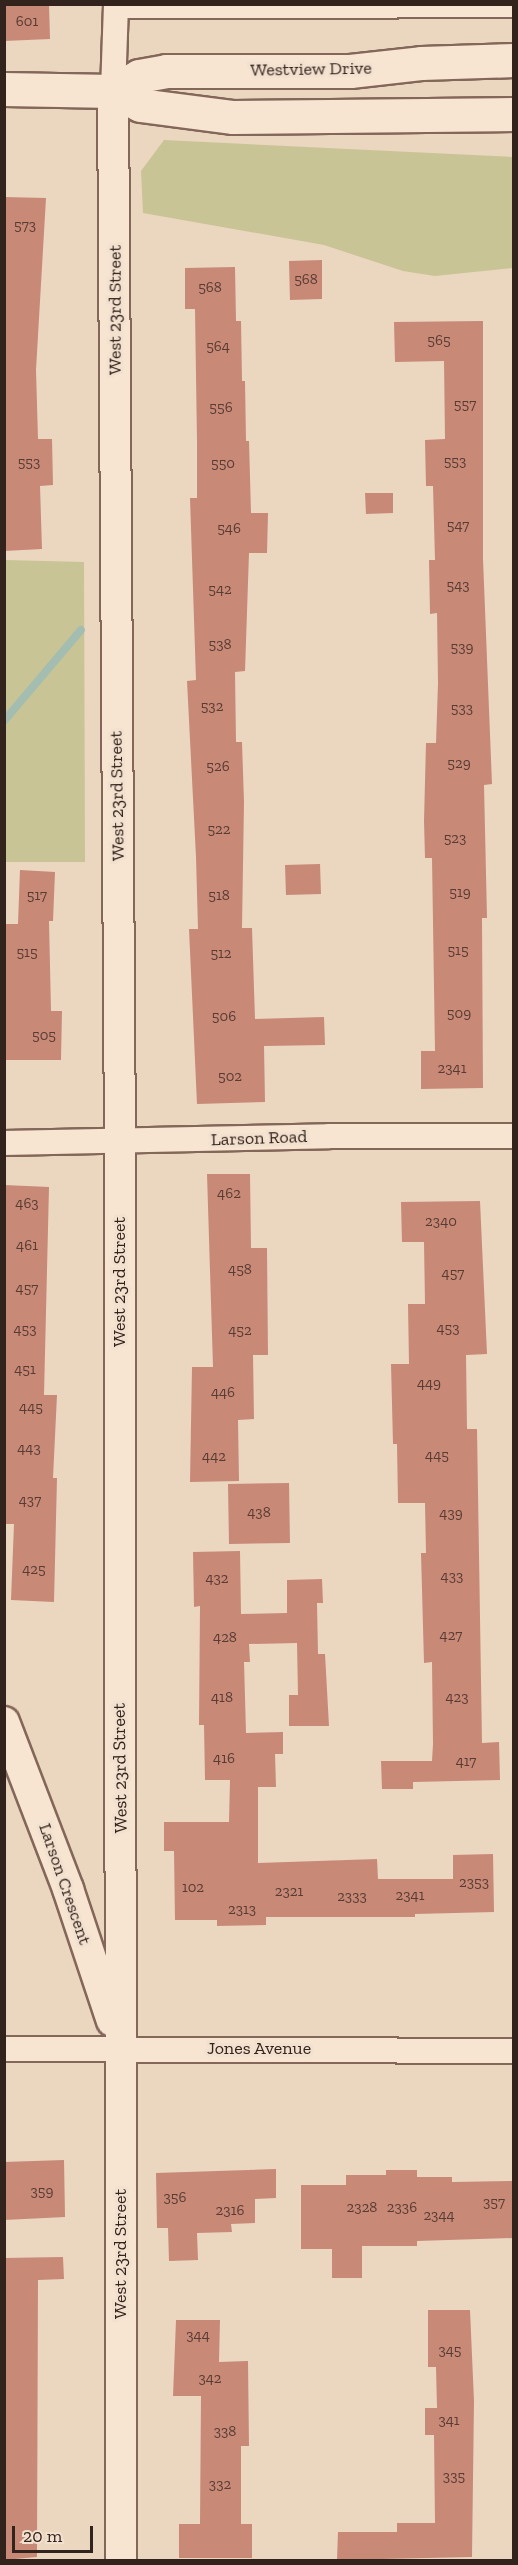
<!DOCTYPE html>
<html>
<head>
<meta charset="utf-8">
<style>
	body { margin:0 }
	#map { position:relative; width:518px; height:2565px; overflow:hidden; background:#ebd6c0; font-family:"Zilla Slab",serif }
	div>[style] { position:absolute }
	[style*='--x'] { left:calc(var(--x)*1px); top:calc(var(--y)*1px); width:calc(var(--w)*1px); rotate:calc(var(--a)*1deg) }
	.green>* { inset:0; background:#c8c495 }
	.stream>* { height:8px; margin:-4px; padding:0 4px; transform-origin:4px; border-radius:4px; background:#a3bdb0 }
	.building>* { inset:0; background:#c88977 }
	.roads { filter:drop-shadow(2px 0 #836759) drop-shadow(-2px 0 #836759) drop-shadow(0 2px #836759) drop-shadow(0 -2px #836759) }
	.minor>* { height:24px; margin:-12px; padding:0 12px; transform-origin:12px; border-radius:12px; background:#f7e5d2 }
	.tertiary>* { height:30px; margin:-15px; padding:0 15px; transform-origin:15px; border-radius:15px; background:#f7e5d2 }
	.secondary>* { height:33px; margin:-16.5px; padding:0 16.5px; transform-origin:16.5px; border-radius:16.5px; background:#f7e5d2 }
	span { translate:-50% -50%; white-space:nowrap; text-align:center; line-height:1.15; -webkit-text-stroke:6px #f3e1cf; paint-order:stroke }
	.number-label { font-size:15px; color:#583c34 }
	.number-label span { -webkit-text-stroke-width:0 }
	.street-label { font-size:18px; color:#33231d }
	.frame { position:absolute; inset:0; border:6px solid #33231d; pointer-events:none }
	.scale { position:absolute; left:12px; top:2526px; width:81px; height:27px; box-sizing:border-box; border:3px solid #33231d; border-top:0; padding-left:8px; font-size:18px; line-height:21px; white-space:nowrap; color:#33231d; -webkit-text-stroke:4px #f3e1cf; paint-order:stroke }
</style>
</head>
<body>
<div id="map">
	<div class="green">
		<div style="clip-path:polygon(164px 140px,513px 157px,513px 268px,435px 276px,403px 271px,324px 245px,143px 213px,141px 171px)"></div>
		<div style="clip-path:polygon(5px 560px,84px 562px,85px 862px,5px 862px)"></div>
	</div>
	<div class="stream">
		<div style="--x:4;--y:721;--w:119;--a:-49.8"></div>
	</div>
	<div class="building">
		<div style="clip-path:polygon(4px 4px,49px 4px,50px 39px,4px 41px)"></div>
		<div style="clip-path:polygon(4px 197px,46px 198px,36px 370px,38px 439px,52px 439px,53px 485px,40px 486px,42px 549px,4px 551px)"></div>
		<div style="clip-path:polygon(322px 260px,322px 299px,290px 300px,289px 261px)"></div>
		<div style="clip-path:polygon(235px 267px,236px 321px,241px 321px,242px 381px,245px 381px,246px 441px,249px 441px,251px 513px,268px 513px,267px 553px,249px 553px,245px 671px,235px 672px,236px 742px,242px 742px,244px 802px,242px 928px,252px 928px,255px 1019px,324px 1017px,325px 1045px,264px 1046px,265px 1102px,197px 1104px,189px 929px,198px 929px,196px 857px,187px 681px,196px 680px,190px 498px,197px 498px,197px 442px,195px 309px,185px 309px,185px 268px)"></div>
		<div style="clip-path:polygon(483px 321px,483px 559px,492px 784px,484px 785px,487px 918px,482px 918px,483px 1088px,421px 1089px,421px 1051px,435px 1051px,432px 858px,425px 858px,424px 821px,426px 743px,436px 743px,438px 683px,437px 613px,430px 614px,429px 560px,435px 560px,433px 486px,426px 486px,425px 440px,445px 439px,444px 361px,395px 362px,394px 322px)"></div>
		<div style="clip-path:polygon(365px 493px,393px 493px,393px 513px,366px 514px)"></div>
		<div style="clip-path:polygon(320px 864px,321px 894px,286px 895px,285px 865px)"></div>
		<div style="clip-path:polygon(20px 870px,55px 872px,53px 921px,49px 921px,51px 1011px,62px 1011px,61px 1060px,4px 1060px,4px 924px,18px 924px)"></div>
		<div style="clip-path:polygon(207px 1174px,250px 1174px,251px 1248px,267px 1248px,268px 1355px,253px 1355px,254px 1419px,238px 1420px,239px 1481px,190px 1482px,192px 1367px,213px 1367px)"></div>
		<div style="clip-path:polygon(4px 1185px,49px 1187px,44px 1395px,57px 1395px,53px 1478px,57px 1478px,54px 1602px,11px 1600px,14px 1524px,4px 1524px)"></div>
		<div style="clip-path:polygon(480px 1201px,487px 1354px,466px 1355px,467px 1429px,477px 1429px,482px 1743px,499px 1742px,500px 1780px,413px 1782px,413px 1789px,382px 1789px,381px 1761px,432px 1761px,433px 1744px,432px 1662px,424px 1663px,421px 1553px,426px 1553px,425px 1503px,398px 1503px,397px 1444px,393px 1444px,391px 1364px,409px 1364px,408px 1304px,425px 1304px,424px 1242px,402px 1242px,401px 1202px)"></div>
		<div style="clip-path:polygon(289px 1483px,290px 1543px,229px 1544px,228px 1484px)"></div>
		<div style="clip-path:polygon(240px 1551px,241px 1614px,287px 1613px,287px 1580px,322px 1579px,323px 1603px,317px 1603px,318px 1654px,325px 1654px,329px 1726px,289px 1726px,289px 1695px,298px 1695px,297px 1643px,249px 1644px,250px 1662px,244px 1662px,246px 1733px,283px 1732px,283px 1754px,275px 1754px,276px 1787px,258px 1787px,258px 1863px,377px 1859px,378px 1879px,453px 1879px,453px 1855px,493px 1854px,494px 1912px,415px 1914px,415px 1917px,266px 1917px,266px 1925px,217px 1926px,217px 1920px,175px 1920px,174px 1851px,164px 1851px,164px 1822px,229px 1822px,230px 1780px,205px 1780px,204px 1725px,199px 1725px,200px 1606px,194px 1607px,193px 1552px)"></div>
		<div style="clip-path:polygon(64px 2160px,65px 2217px,4px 2220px,4px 2162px)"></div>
		<div style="clip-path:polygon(276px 2169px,276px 2198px,255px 2199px,255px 2223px,231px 2224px,232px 2232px,197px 2233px,198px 2260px,169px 2261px,168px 2228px,157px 2228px,156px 2173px)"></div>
		<div style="clip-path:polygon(386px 2170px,417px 2170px,417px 2177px,452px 2177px,452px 2182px,512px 2181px,513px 2238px,417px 2241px,417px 2246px,362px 2246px,362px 2278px,332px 2278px,332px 2249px,301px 2249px,301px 2185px,346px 2185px,346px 2175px,386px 2175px)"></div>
		<div style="clip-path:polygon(63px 2257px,64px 2279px,38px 2280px,37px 2557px,4px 2560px,4px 2258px)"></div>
		<div style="clip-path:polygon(428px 2310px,470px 2310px,474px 2401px,472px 2557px,337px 2560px,338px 2532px,397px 2532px,397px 2523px,435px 2523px,434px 2435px,425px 2435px,425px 2408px,437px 2408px,436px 2367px,428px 2367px)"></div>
		<div style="clip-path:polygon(176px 2320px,220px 2320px,219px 2362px,248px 2361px,249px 2446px,241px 2446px,241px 2524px,252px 2524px,252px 2558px,179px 2558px,179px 2524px,200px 2524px,201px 2396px,173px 2396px)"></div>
	</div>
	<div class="roads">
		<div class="minor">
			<div style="--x:116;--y:6;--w:398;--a:-0.1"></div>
			<div style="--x:113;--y:91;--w:87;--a:-88"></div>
			<div style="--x:4;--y:1143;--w:325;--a:-1.2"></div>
			<div style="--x:329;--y:1136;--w:185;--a:0"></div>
			<div style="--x:4;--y:2049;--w:510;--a:0.22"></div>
		</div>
		<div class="tertiary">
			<div style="--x:113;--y:91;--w:1051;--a:89.62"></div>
			<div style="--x:120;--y:1142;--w:1418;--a:89.96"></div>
			<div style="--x:4;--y:1722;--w:179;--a:69"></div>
			<div style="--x:68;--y:1889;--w:139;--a:71.6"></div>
		</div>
		<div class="secondary">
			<div style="--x:4;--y:89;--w:109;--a:1.1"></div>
			<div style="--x:113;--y:91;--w:30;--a:27"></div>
			<div style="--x:140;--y:105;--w:94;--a:7.4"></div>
			<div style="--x:233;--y:117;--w:281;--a:-0.6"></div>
			<div style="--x:113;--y:91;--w:30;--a:-30"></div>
			<div style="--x:139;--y:76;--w:27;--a:-10"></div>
			<div style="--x:166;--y:71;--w:184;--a:0"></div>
			<div style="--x:350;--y:71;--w:71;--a:-6.4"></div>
			<div style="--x:421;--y:63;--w:93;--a:-1.8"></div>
		</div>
	</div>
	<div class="number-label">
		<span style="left:27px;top:22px">601</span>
		<span style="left:25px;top:226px">573</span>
		<span style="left:306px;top:280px">568</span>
		<span style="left:210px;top:288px">568</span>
		<span style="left:439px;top:341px">565</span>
		<span style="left:218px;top:347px">564</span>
		<span style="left:465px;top:405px">557</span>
		<span style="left:221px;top:408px">556</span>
		<span style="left:455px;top:462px">553</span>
		<span style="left:29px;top:463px">553</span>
		<span style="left:223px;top:464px">550</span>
		<span style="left:458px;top:526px">547</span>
		<span style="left:229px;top:529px">546</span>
		<span style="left:458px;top:586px">543</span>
		<span style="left:220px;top:590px">542</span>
		<span style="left:220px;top:645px">538</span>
		<span style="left:462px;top:648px">539</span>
		<span style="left:212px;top:707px">532</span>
		<span style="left:462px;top:709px">533</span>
		<span style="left:459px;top:764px">529</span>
		<span style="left:218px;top:767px">526</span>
		<span style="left:219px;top:830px">522</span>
		<span style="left:455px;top:839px">523</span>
		<span style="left:460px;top:893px">519</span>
		<span style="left:37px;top:896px">517</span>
		<span style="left:219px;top:896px">518</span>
		<span style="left:458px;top:951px">515</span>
		<span style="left:27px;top:953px">515</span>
		<span style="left:221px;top:954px">512</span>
		<span style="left:459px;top:1014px">509</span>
		<span style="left:224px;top:1017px">506</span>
		<span style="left:44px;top:1036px">505</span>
		<span style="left:452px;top:1069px">2341</span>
		<span style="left:230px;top:1077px">502</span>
		<span style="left:229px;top:1194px">462</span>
		<span style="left:27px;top:1204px">463</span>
		<span style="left:441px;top:1222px">2340</span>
		<span style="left:27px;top:1246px">461</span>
		<span style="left:240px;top:1270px">458</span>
		<span style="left:453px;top:1274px">457</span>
		<span style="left:27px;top:1289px">457</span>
		<span style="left:448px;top:1329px">453</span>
		<span style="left:25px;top:1330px">453</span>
		<span style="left:240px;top:1331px">452</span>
		<span style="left:25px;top:1370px">451</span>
		<span style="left:429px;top:1384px">449</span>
		<span style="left:223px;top:1393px">446</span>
		<span style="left:31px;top:1408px">445</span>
		<span style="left:29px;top:1449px">443</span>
		<span style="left:437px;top:1456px">445</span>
		<span style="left:214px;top:1457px">442</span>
		<span style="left:30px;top:1501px">437</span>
		<span style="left:259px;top:1513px">438</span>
		<span style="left:451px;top:1514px">439</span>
		<span style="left:34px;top:1570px">425</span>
		<span style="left:452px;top:1577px">433</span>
		<span style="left:217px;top:1579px">432</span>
		<span style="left:451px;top:1636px">427</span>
		<span style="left:225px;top:1638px">428</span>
		<span style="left:222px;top:1698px">418</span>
		<span style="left:457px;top:1698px">423</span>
		<span style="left:224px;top:1759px">416</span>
		<span style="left:466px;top:1762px">417</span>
		<span style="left:474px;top:1883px">2353</span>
		<span style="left:193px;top:1888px">102</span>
		<span style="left:289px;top:1892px">2321</span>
		<span style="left:410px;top:1896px">2341</span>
		<span style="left:352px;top:1897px">2333</span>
		<span style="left:242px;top:1910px">2313</span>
		<span style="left:42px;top:2192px">359</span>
		<span style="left:175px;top:2198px">356</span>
		<span style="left:494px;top:2203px">357</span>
		<span style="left:362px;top:2208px">2328</span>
		<span style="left:402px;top:2208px">2336</span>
		<span style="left:230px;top:2211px">2316</span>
		<span style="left:439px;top:2216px">2344</span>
		<span style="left:198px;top:2336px">344</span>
		<span style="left:450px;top:2351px">345</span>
		<span style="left:210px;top:2379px">342</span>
		<span style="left:449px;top:2421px">341</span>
		<span style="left:225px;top:2432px">338</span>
		<span style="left:454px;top:2477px">335</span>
		<span style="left:220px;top:2485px">332</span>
	</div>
	<div class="street-label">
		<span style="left:311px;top:69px;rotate:-1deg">Westview Drive</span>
		<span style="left:115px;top:310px;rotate:-90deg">West 23rd Street</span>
		<span style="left:117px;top:796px;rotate:-91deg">West 23rd Street</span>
		<span style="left:259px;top:1138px;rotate:-2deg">Larson Road</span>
		<span style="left:119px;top:1282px;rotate:-90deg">West 23rd Street</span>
		<span style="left:120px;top:1768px;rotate:-91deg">West 23rd Street</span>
		<span style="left:65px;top:1884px;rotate:71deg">Larson Crescent</span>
		<span style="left:259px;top:2048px">Jones Avenue</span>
		<span style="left:120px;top:2254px;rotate:-90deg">West 23rd Street</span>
	</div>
	<div class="frame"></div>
	<div class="scale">20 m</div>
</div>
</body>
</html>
